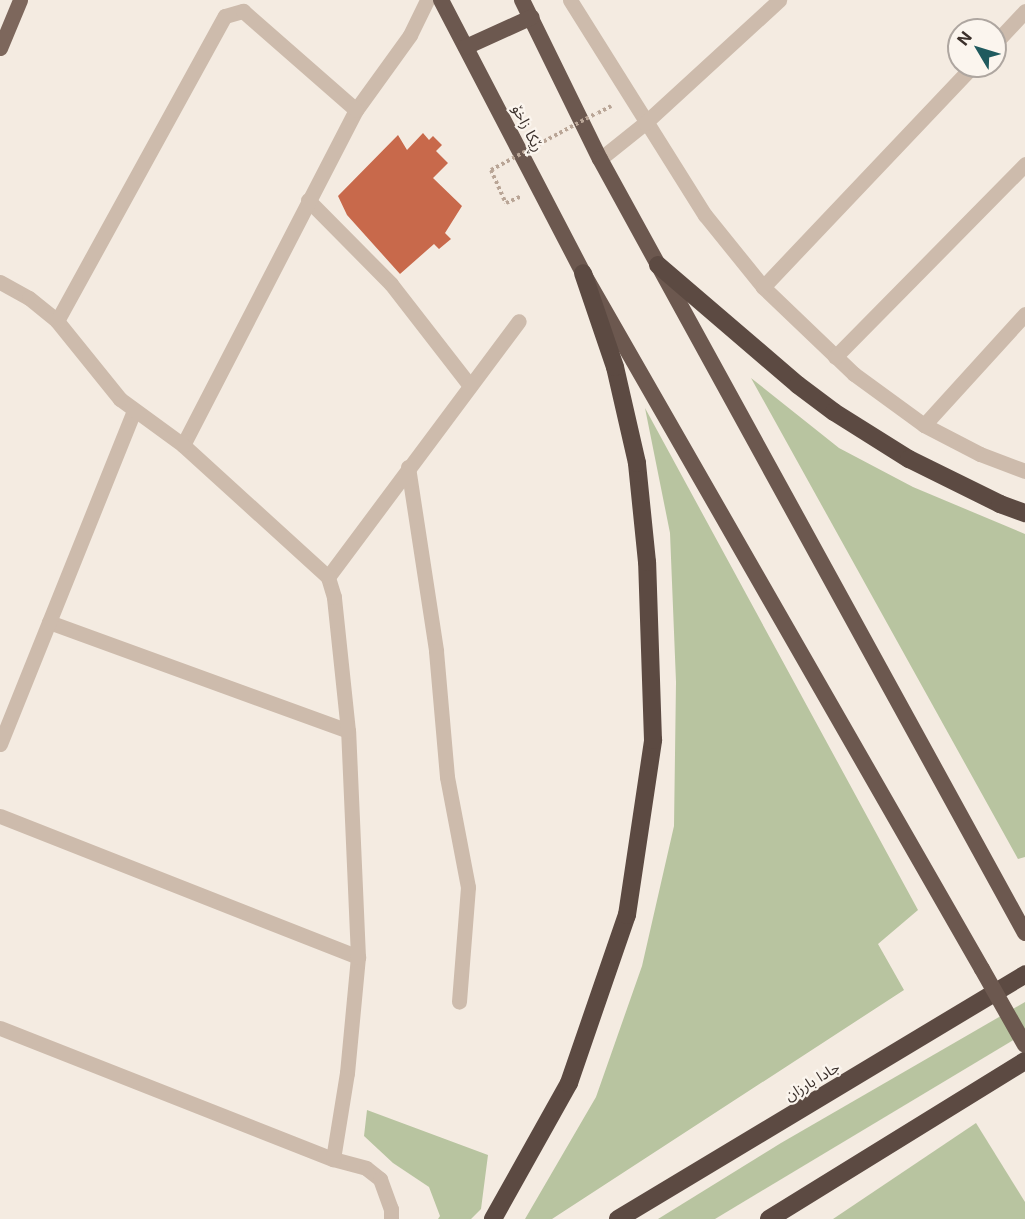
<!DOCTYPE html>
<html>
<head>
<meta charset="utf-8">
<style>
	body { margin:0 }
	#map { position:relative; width:1025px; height:1219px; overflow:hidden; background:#f4ebe1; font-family:Inter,"Noto Sans Arabic",sans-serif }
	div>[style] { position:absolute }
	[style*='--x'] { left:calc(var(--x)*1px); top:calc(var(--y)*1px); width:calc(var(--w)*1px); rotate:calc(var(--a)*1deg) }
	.green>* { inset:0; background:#b8c4a0 }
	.building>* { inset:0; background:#c8694b }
	.path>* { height:4px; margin-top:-2px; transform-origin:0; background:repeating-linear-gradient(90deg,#b9a596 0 3px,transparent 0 6px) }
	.minor>* { height:15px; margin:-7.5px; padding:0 7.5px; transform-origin:7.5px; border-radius:7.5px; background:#cdbbac }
	.primary>* { height:15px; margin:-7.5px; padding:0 7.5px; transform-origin:7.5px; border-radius:7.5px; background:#7d675c }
	.trunk>* { height:16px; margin:-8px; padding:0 8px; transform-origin:8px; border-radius:8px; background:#6c584f }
	.motorway>* { height:18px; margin:-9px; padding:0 9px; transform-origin:9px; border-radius:9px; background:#5c4a42 }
	.path-bridge>* { height:4px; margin-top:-2px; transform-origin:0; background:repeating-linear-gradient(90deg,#b9a596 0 3px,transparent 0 6px) }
	.trunk-bridge>* { height:16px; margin:-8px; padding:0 8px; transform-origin:8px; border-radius:8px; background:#6c584f }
	span { translate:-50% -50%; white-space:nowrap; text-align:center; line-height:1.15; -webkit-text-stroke:4.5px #fbf5ee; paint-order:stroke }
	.street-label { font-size:15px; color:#3b302b }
	.north { position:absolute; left:947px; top:18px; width:60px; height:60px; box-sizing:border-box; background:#fbf5ee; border:2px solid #aea6a0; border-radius:50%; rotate:308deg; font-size:16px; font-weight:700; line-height:24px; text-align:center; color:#3b302b }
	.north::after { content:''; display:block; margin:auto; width:21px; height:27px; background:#1f5a5e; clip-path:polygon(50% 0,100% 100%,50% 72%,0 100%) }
</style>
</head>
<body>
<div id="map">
	<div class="green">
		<div style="clip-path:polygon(751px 378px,839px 448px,913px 487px,1025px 534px,1025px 857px,1018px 859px)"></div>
		<div style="clip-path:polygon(645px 408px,918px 910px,878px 944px,904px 990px,552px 1219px,525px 1219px,596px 1097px,642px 966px,674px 826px,676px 682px,670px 533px)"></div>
		<div style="clip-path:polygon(1025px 1002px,1025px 1033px,715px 1219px,658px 1219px,781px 1143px)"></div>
		<div style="clip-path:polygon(367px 1110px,488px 1155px,481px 1209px,471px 1219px,438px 1219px,440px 1216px,429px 1187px,393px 1163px,364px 1136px)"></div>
		<div style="clip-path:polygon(976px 1123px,1025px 1202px,1025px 1219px,833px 1219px)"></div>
	</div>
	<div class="building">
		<div style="clip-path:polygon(423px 133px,429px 140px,433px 136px,442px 145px,436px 151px,448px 163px,433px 178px,462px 206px,445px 233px,451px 239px,439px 249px,434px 244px,400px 274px,347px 215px,338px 196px,398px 135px,407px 150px)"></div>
	</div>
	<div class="path">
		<div style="--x:598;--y:113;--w:15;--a:-28"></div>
		<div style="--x:491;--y:170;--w:36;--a:66"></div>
		<div style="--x:506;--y:203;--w:17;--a:-24"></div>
	</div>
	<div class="minor">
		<div style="--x:570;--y:0;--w:254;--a:57.9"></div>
		<div style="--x:705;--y:215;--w:92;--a:51.1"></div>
		<div style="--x:763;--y:287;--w:126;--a:43.7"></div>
		<div style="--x:854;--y:374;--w:87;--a:36.1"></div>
		<div style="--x:924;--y:425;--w:63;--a:27.4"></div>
		<div style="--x:980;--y:454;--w:48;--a:20.7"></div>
		<div style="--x:995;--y:43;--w:44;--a:-46.8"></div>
		<div style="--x:600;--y:159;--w:58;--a:-38.7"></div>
		<div style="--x:645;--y:123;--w:182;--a:-42.5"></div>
		<div style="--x:308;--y:200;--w:118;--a:45.3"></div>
		<div style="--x:391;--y:284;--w:129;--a:52.2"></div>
		<div style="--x:0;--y:282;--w:33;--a:29"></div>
		<div style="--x:29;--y:298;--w:36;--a:39"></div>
		<div style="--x:763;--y:287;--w:305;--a:-46.5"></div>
		<div style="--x:835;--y:357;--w:271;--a:-45.4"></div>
		<div style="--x:924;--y:425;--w:150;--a:-47.7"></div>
		<div style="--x:183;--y:445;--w:377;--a:-62.7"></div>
		<div style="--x:356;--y:110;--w:92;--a:-54.2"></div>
		<div style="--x:410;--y:35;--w:39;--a:-64"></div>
		<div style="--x:408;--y:467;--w:186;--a:81.3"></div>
		<div style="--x:436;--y:651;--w:126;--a:85"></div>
		<div style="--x:447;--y:777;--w:112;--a:79.2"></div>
		<div style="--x:468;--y:887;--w:115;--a:94.5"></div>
		<div style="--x:328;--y:577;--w:319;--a:-53.3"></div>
		<div style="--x:49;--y:622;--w:318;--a:20"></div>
		<div style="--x:0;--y:744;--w:359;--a:-68.1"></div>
		<div style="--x:0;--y:816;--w:385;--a:21.5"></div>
		<div style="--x:0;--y:1028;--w:358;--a:21.5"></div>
		<div style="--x:333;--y:1159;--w:34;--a:15"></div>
		<div style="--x:366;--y:1168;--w:18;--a:38"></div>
		<div style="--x:380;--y:1179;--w:32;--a:70"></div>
		<div style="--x:391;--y:1209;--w:10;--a:90"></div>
		<div style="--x:333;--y:1159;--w:87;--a:-80.8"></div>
		<div style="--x:347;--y:1073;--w:117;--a:-84.6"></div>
		<div style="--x:358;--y:957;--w:226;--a:-92.5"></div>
		<div style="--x:348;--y:731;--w:135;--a:-96"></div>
		<div style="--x:334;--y:597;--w:21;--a:-107"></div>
		<div style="--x:328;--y:577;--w:196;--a:-137.7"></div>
		<div style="--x:183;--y:445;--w:78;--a:-143.9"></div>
		<div style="--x:120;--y:399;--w:100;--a:-128.9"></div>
		<div style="--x:57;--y:321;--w:348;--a:-61.2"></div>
		<div style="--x:225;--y:16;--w:19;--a:-16"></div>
		<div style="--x:243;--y:11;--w:150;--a:41.2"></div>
	</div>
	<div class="primary">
		<div style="--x:0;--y:48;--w:52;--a:-67.4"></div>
	</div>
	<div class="trunk">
		<div style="--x:441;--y:0;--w:308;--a:62.5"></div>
		<div style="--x:583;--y:273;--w:802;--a:60.18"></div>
		<div style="--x:522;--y:0;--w:177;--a:63.9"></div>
		<div style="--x:600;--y:159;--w:883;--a:61.23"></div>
		<div style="--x:466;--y:47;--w:72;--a:-24.4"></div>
	</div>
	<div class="motorway">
		<div style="--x:658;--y:265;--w:184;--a:40.6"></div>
		<div style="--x:798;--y:385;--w:45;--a:36.9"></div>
		<div style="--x:834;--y:412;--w:89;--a:32.1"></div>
		<div style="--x:909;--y:459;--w:102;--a:26.3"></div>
		<div style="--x:1000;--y:504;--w:27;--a:20"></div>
		<div style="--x:493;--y:1219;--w:156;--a:-60.8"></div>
		<div style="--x:569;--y:1083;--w:178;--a:-71"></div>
		<div style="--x:627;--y:915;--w:177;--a:-81.5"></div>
		<div style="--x:653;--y:740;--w:178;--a:-91.9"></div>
		<div style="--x:647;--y:562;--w:100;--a:-95.8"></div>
		<div style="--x:637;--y:463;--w:98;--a:-102.9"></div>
		<div style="--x:615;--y:367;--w:99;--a:-108.8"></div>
		<div style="--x:618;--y:1219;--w:475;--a:-31"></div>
		<div style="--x:769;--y:1219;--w:301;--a:-31.7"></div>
	</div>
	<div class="path-bridge">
		<div style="--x:491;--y:170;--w:120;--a:-28.3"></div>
	</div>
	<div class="trunk-bridge">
		<div style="--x:982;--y:969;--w:87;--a:60.5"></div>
	</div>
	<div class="street-label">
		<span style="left:528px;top:128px;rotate:63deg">ڕێکا زاخۆ</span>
		<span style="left:812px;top:1081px;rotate:-31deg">جادا بارزان</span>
	</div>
	<div class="north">N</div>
</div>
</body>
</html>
